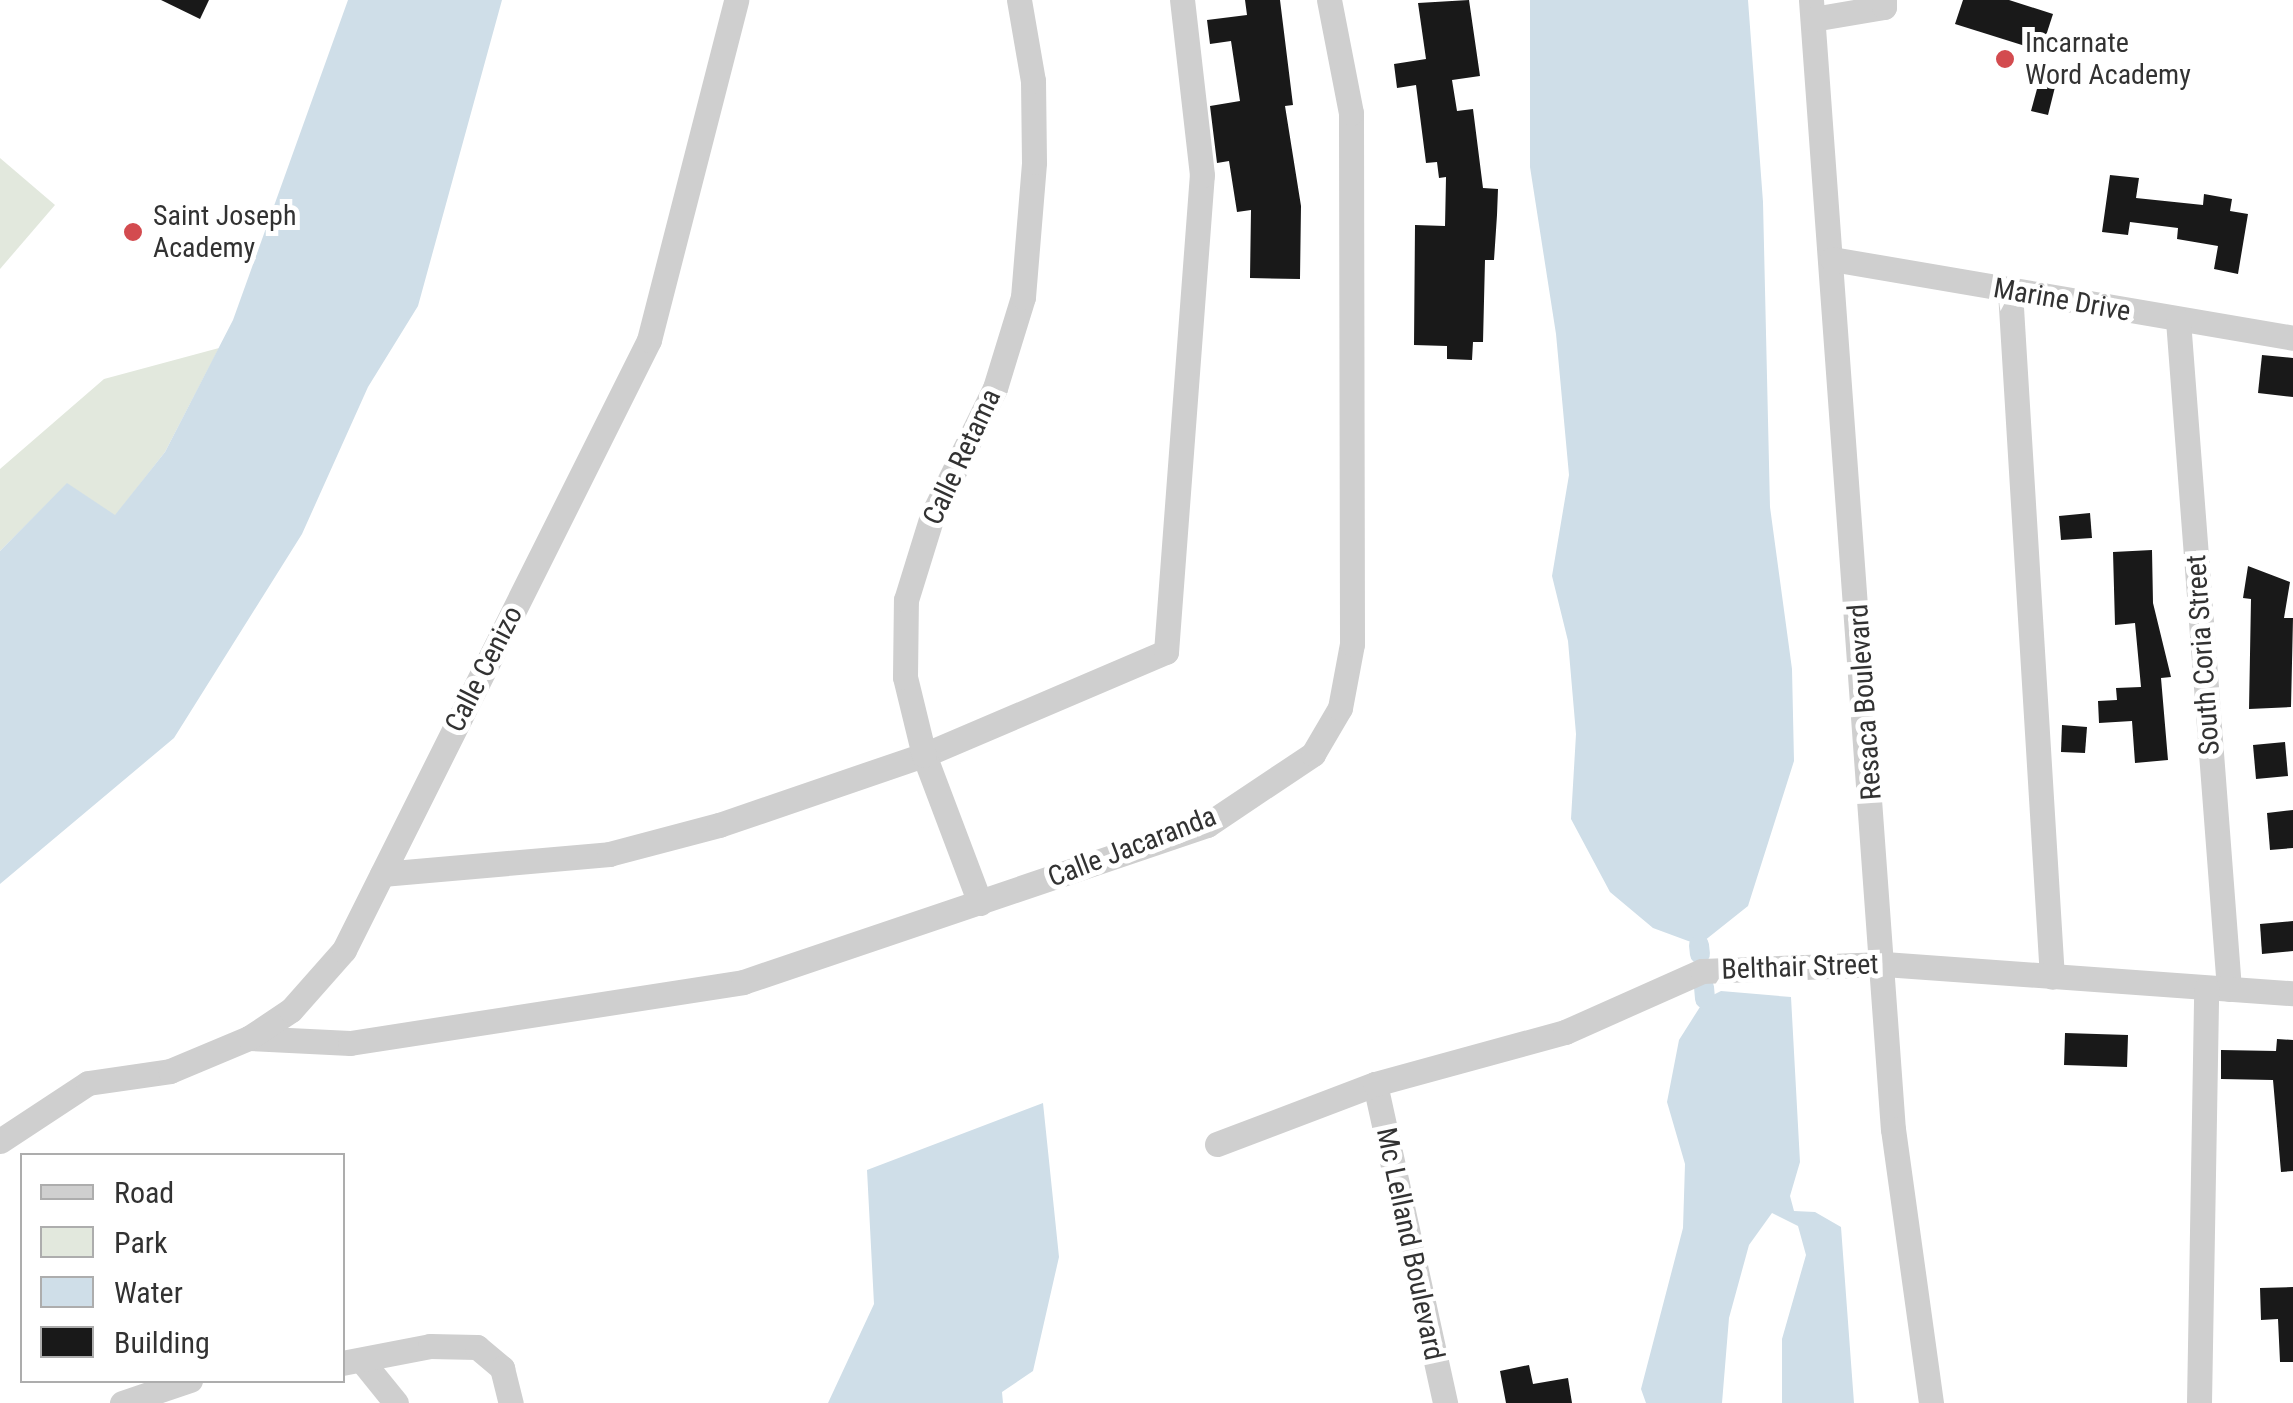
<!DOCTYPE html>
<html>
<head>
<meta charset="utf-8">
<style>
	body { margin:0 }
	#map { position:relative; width:2293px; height:1403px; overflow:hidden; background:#fff; font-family:"Roboto Condensed",sans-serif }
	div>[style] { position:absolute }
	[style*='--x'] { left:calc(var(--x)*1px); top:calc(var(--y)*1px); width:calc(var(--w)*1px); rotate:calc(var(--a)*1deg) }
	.green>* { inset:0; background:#e2e8dd }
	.water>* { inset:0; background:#cfdee8 }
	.canal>* { height:20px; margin:-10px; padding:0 10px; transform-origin:10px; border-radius:10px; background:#cfdee8 }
	.building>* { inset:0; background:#191919 }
	.minor>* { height:25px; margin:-12.5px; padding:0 12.5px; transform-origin:12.5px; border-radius:12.5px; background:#cfcfcf }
	.dots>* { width:28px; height:28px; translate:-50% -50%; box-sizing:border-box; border:5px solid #fff; border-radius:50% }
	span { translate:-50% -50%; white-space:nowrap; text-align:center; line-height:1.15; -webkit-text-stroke:10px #fff; paint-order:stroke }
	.poi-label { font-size:28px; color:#323232 }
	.left { translate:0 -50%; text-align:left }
	.street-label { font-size:28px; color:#323232 }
	.legend { position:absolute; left:20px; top:1153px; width:325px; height:230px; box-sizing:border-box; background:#fff; border:2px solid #adadad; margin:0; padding:12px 18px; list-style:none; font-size:30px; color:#323232 }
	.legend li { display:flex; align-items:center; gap:20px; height:50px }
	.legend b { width:50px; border:2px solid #adadad }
</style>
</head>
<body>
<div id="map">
	<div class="green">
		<div style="clip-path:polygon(0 158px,55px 205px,0 269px)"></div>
		<div style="clip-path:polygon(219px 348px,165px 452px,115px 516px,67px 484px,0 551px,0 469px,104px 379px)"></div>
	</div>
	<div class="water">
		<div style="clip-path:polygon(348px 0,502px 0,418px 306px,368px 387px,302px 534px,174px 738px,0 884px,0 551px,67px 483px,115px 515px,165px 452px,233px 320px)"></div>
		<div style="clip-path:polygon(1530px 0,1748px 0,1763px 202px,1770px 507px,1792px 669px,1794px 761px,1748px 906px,1699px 945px,1653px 928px,1610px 892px,1571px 819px,1576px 734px,1568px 641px,1552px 576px,1569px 475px,1556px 334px,1530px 167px)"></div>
		<div style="clip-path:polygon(1721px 991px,1791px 997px,1800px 1162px,1790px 1196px,1794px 1211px,1815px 1212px,1841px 1227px,1854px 1403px,1782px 1403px,1782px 1339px,1806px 1255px,1798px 1226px,1772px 1213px,1749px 1245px,1729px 1318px,1722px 1403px,1646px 1403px,1641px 1389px,1683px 1228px,1685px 1164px,1667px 1102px,1679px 1040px,1705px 999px)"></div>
		<div style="clip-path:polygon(1043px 1103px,1059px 1257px,1033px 1371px,1002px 1392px,1003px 1403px,828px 1403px,874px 1304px,867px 1170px)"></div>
	</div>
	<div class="canal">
		<div style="--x:1699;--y:945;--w:9;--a:84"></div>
		<div style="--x:1704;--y:987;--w:12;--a:85"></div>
	</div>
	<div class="building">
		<div style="clip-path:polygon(161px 0,209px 0,200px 19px)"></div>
		<div style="clip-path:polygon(1245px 0,1280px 0,1293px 105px,1285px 106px,1301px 206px,1300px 279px,1250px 278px,1251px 210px,1237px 212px,1229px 161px,1217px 163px,1210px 106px,1240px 101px,1231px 41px,1210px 44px,1207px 20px,1247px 15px)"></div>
		<div style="clip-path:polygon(1469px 0,1480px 76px,1452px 80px,1457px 111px,1473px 109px,1483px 188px,1498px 189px,1497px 215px,1494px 260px,1485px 260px,1483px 342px,1473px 342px,1472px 360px,1447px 359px,1447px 346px,1414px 345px,1415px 225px,1445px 226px,1446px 177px,1439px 178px,1437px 162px,1426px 163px,1416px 85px,1397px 88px,1394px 64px,1426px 59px,1418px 3px)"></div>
		<div style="clip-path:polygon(1963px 0,2009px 0,2053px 14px,2041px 51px,1955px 24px)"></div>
		<div style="clip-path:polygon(2040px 78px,2056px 83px,2048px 115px,2031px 111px)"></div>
		<div style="clip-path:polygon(2110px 175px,2139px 178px,2136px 198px,2203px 205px,2204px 194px,2232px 199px,2230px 211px,2248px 214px,2238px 274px,2214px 269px,2218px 246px,2177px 239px,2178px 228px,2130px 222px,2128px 235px,2102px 232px)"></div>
		<div style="clip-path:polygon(2262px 355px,2293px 358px,2293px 397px,2258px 393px)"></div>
		<div style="clip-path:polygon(2090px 513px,2092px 538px,2061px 540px,2059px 516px)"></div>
		<div style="clip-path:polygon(2152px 550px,2153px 603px,2171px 677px,2161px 678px,2168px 760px,2135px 763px,2132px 721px,2099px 723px,2098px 701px,2117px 700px,2116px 688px,2141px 687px,2135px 623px,2115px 625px,2113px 552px)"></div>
		<div style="clip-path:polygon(2248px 566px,2290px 582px,2284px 618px,2293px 618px,2291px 707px,2249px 709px,2251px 599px,2243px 598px)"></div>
		<div style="clip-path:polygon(2062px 725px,2087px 727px,2085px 753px,2061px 752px)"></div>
		<div style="clip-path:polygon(2285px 742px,2288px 776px,2256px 779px,2253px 745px)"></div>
		<div style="clip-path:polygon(2293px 810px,2293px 848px,2270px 850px,2267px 813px)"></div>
		<div style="clip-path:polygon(2293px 921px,2293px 951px,2262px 954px,2260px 924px)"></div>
		<div style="clip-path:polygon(2065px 1033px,2128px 1035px,2127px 1067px,2064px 1065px)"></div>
		<div style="clip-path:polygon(2277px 1039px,2293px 1040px,2293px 1171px,2281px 1172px,2273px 1080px,2221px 1079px,2221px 1050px,2276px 1051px)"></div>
		<div style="clip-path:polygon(2293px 1287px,2293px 1362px,2280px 1362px,2278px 1319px,2261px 1320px,2260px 1288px)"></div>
		<div style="clip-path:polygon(1529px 1365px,1533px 1384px,1568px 1378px,1572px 1403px,1506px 1403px,1500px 1371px)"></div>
	</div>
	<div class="minor">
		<div style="--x:1811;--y:0;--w:1132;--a:85.85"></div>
		<div style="--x:1893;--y:1129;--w:277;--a:82.1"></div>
		<div style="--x:1813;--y:19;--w:72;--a:-9.6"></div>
		<div style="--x:1884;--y:7;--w:7;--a:-90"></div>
		<div style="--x:1832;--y:259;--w:468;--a:9.7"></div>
		<div style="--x:2010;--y:291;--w:687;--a:86.5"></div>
		<div style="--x:2178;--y:320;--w:671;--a:85.64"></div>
		<div style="--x:382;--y:874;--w:228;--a:-5"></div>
		<div style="--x:609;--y:854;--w:114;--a:-14.8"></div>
		<div style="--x:719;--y:825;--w:217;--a:-18.9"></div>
		<div style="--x:924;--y:755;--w:263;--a:-23.1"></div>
		<div style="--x:1166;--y:652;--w:478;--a:-85.7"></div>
		<div style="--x:1202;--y:175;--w:176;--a:-96.5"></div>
		<div style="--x:980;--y:903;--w:158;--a:-110.7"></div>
		<div style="--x:924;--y:755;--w:80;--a:-103.7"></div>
		<div style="--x:905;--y:677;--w:77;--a:-89.3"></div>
		<div style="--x:906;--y:600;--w:88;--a:-72.8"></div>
		<div style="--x:932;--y:516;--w:143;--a:-63.8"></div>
		<div style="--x:995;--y:388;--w:95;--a:-72.9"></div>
		<div style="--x:1023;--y:297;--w:135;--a:-85.3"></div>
		<div style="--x:1034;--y:162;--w:81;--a:-90.7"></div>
		<div style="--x:1033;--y:81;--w:82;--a:-99.8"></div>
		<div style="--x:249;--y:1038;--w:101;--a:2.8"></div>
		<div style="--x:350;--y:1043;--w:398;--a:-8.8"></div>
		<div style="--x:743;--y:982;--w:490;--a:-18.7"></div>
		<div style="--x:1207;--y:825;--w:128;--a:-33.8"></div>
		<div style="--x:1313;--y:754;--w:53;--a:-59.6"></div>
		<div style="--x:1340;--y:708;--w:65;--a:-79.4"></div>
		<div style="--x:1352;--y:644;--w:531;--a:-90.11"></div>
		<div style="--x:1351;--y:113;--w:115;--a:-101"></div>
		<div style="--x:1375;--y:1084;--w:327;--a:77.6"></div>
		<div style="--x:0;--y:1141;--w:105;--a:-33.4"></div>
		<div style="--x:88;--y:1083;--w:83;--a:-8.3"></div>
		<div style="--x:170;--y:1071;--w:86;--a:-22.7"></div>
		<div style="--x:249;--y:1038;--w:50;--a:-33.7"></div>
		<div style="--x:291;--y:1010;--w:80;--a:-48.5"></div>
		<div style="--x:344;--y:950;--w:682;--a:-63.43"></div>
		<div style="--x:649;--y:340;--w:351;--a:-75.6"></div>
		<div style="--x:1217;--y:1144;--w:169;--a:-20.8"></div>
		<div style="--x:1375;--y:1084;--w:197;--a:-15.3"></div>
		<div style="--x:1565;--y:1032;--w:150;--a:-24"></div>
		<div style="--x:1702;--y:971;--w:182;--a:-2.2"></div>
		<div style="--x:1884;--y:964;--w:410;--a:4.1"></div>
		<div style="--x:362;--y:1361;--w:54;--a:51"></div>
		<div style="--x:342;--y:1363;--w:90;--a:-10.9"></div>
		<div style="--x:430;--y:1346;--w:47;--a:1.2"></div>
		<div style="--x:477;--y:1347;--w:33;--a:40"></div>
		<div style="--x:502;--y:1368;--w:36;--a:76"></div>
		<div style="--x:122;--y:1403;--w:72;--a:-18.7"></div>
		<div style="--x:2199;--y:1403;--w:415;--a:-89"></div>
	</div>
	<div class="dots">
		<div style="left:2005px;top:59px;background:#d34b4f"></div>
		<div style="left:133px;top:232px;background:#d34b4f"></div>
	</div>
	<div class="poi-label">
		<span class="left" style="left:2025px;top:59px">Incarnate<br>Word Academy</span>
		<span class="left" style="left:153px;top:232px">Saint Joseph<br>Academy</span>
	</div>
	<div class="street-label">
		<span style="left:2062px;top:300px;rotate:10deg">Marine Drive</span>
		<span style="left:962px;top:457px;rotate:-65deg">Calle Retama</span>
		<span style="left:2203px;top:655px;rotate:-94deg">South Coria Street</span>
		<span style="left:484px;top:669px;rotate:-63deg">Calle Cenizo</span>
		<span style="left:1865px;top:702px;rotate:-94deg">Resaca Boulevard</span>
		<span style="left:1132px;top:847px;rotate:-21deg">Calle Jacaranda</span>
		<span style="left:1800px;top:967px;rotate:-2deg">Belthair Street</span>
		<span style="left:1410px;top:1244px;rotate:78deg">Mc Lelland Boulevard</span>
	</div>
	<ul class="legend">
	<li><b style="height:12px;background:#cfcfcf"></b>Road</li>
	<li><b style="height:28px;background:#e2e8dd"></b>Park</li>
	<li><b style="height:28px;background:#cfdee8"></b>Water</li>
	<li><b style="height:28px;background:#191919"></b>Building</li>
	</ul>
</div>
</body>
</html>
